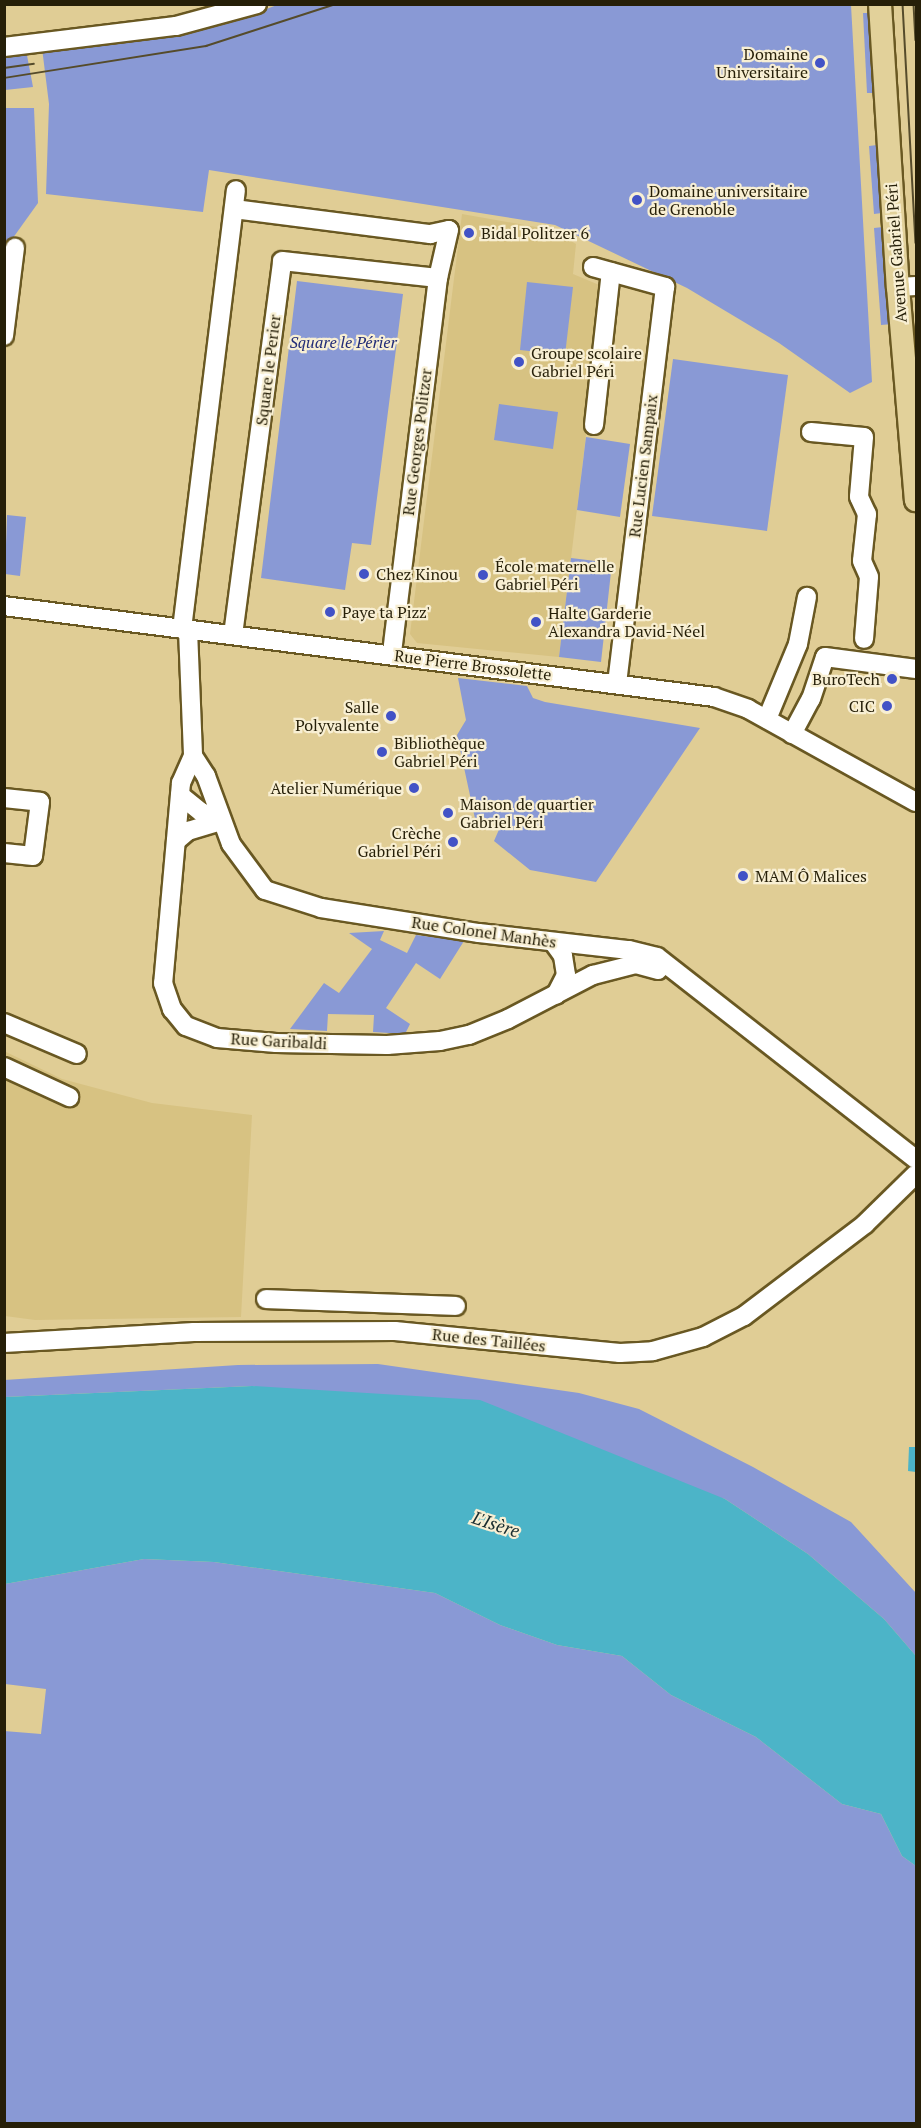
<!DOCTYPE html>
<html>
<head>
<meta charset="utf-8">
<style>
	body { margin:0 }
	#map { position:relative; width:921px; height:2128px; overflow:hidden; background:#e0cd95; font-family:"PT Serif",serif }
	div>[style] { position:absolute }
	[style*='--x'] { left:calc(var(--x)*1px); top:calc(var(--y)*1px); width:calc(var(--w)*1px); rotate:calc(var(--a)*1deg) }
	.built>* { inset:0; background:#d7c282 }
	.green>* { inset:0; background:#8999d5 }
	.water>* { inset:0; background:#4cb4c8 }
	.roads { filter:drop-shadow(2px 0 #695822) drop-shadow(-2px 0 #695822) drop-shadow(0 2px #695822) drop-shadow(0 -2px #695822) }
	.minor>* { height:18px; margin:-9px; padding:0 9px; transform-origin:9px; border-radius:9px; background:#fff }
	.major>* { height:22px; margin:-11px; padding:0 11px; transform-origin:11px; border-radius:11px; background:#e2d19a }
	.tram>* { height:1.5px; margin:-0.75px; padding:0 0.75px; transform-origin:0.75px; border-radius:0.75px; background:#554b2b }
	.dots>* { width:16px; height:16px; translate:-50% -50%; box-sizing:border-box; border:3px solid #f8efd3; border-radius:50% }
	span { translate:-50% -50%; white-space:nowrap; text-align:center; line-height:1.15; -webkit-text-stroke:4.5px #f8efd3; paint-order:stroke }
	.poi-label { font-size:16px; color:#261f08 }
	.right { translate:-100% -50%; text-align:right }
	.left { translate:0 -50%; text-align:left }
	.street-label { font-size:16px; color:#261f08 }
	.park-label { font-size:16px; color:#222c77; font-style:italic }
	.water-label { font-size:18px; color:#192d30; font-style:italic }
	.frame { position:absolute; inset:0; border:6px solid #261f08; pointer-events:none }
</style>
</head>
<body>
<div id="map">
	<div class="built">
		<div style="clip-path:polygon(462px 214px,553px 230px,576px 244px,573px 274px,604px 287px,559px 657px,417px 643px,410px 634px)"></div>
		<div style="clip-path:polygon(4px 1051px,62px 1079px,152px 1103px,252px 1115px,241px 1317px,35px 1320px,5px 1316px)"></div>
	</div>
	<div class="green">
		<div style="clip-path:polygon(277px 5px,851px 5px,872px 382px,850px 393px,779px 343px,687px 288px,555px 225px,209px 170px,203px 212px,46px 194px,49px 104px,42px 48px,235px 21px)"></div>
		<div style="clip-path:polygon(863px 13px,871px 13px,875px 93px,867px 93px)"></div>
		<div style="clip-path:polygon(26px 50px,33px 87px,5px 90px,5px 55px)"></div>
		<div style="clip-path:polygon(5px 108px,34px 108px,38px 203px,5px 249px)"></div>
		<div style="clip-path:polygon(877px 145px,882px 213px,874px 214px,869px 146px)"></div>
		<div style="clip-path:polygon(883px 227px,893px 324px,881px 325px,874px 228px)"></div>
		<div style="clip-path:polygon(297px 281px,403px 294px,371px 545px,352px 543px,345px 590px,261px 578px)"></div>
		<div style="clip-path:polygon(527px 282px,573px 287px,565px 355px,520px 350px)"></div>
		<div style="clip-path:polygon(673px 359px,788px 375px,767px 531px,652px 516px)"></div>
		<div style="clip-path:polygon(499px 404px,558px 412px,553px 449px,494px 440px)"></div>
		<div style="clip-path:polygon(586px 437px,630px 444px,620px 517px,577px 510px)"></div>
		<div style="clip-path:polygon(7px 515px,26px 517px,20px 576px,5px 574px)"></div>
		<div style="clip-path:polygon(571px 558px,612px 563px,601px 662px,559px 657px)"></div>
		<div style="clip-path:polygon(458px 678px,527px 686px,533px 698px,545px 702px,700px 728px,596px 882px,530px 870px,494px 841px,501px 825px,492px 819px,483px 819px,477px 828px,457px 735px,466px 720px)"></div>
		<div style="clip-path:polygon(384px 931px,380px 940px,407px 953px,416px 935px,464px 941px,440px 979px,416px 963px,386px 1008px,410px 1024px,405px 1034px,373px 1032px,374px 1015px,328px 1014px,327px 1031px,290px 1029px,324px 983px,339px 993px,372px 949px,349px 933px)"></div>
		<div style="clip-path:polygon(378px 1364px,579px 1393px,639px 1409px,753px 1467px,851px 1522px,916px 1593px,916px 1656px,884px 1619px,808px 1554px,725px 1499px,252px 1386px,5px 1397px,4px 1380px,238px 1365px)"></div>
		<div style="clip-path:polygon(144px 1559px,214px 1562px,435px 1593px,500px 1625px,557px 1645px,622px 1656px,671px 1695px,756px 1737px,842px 1804px,881px 1814px,902px 1856px,916px 1866px,916px 2123px,5px 2123px,4px 1731px,41px 1734px,46px 1689px,5px 1684px,5px 1584px)"></div>
	</div>
	<div class="water">
		<div style="clip-path:polygon(252px 1386px,480px 1400px,725px 1499px,808px 1554px,884px 1619px,916px 1656px,916px 1866px,902px 1856px,881px 1814px,842px 1804px,756px 1737px,671px 1695px,622px 1656px,557px 1645px,500px 1625px,435px 1593px,214px 1562px,144px 1559px,5px 1584px,5px 1397px)"></div>
		<div style="clip-path:polygon(909px 1447px,916px 1447px,916px 1472px,908px 1471px)"></div>
	</div>
	<div class="roads">
		<div class="minor">
			<div style="--x:4;--y:47;--w:173;--a:-7"></div>
			<div style="--x:176;--y:26;--w:84;--a:-15.2"></div>
			<div style="--x:234;--y:209;--w:198;--a:7.3"></div>
			<div style="--x:430;--y:234;--w:19;--a:-12"></div>
			<div style="--x:449;--y:230;--w:49;--a:102.9"></div>
			<div style="--x:438;--y:278;--w:380;--a:97"></div>
			<div style="--x:593;--y:267;--w:75;--a:15.5"></div>
			<div style="--x:665;--y:287;--w:400;--a:96.9"></div>
			<div style="--x:898;--y:287;--w:18;--a:-3"></div>
			<div style="--x:4;--y:336;--w:89;--a:-82.9"></div>
			<div style="--x:594;--y:425;--w:154;--a:-83.7"></div>
			<div style="--x:811;--y:432;--w:53;--a:5.4"></div>
			<div style="--x:864;--y:437;--w:60;--a:94.8"></div>
			<div style="--x:859;--y:497;--w:19;--a:65"></div>
			<div style="--x:867;--y:514;--w:47;--a:96.1"></div>
			<div style="--x:862;--y:561;--w:17;--a:66"></div>
			<div style="--x:869;--y:577;--w:62;--a:94.6"></div>
			<div style="--x:4;--y:606;--w:716;--a:7.3"></div>
			<div style="--x:714;--y:697;--w:36;--a:19"></div>
			<div style="--x:748;--y:709;--w:192;--a:29"></div>
			<div style="--x:182;--y:629;--w:442;--a:-83"></div>
			<div style="--x:188;--y:630;--w:126;--a:87.7"></div>
			<div style="--x:193;--y:756;--w:24;--a:57"></div>
			<div style="--x:206;--y:776;--w:72;--a:69.8"></div>
			<div style="--x:231;--y:844;--w:57;--a:53.5"></div>
			<div style="--x:265;--y:890;--w:59;--a:17.8"></div>
			<div style="--x:321;--y:908;--w:160;--a:9"></div>
			<div style="--x:479;--y:933;--w:151;--a:6.5"></div>
			<div style="--x:629;--y:950;--w:29;--a:14"></div>
			<div style="--x:657;--y:957;--w:328;--a:38"></div>
			<div style="--x:233;--y:635;--w:377;--a:-82.5"></div>
			<div style="--x:282;--y:261;--w:157;--a:6.2"></div>
			<div style="--x:767;--y:719;--w:81;--a:-67.5"></div>
			<div style="--x:798;--y:644;--w:48;--a:-79.2"></div>
			<div style="--x:792;--y:734;--w:40;--a:-62"></div>
			<div style="--x:811;--y:699;--w:44;--a:-71.6"></div>
			<div style="--x:825;--y:657;--w:92;--a:7.5"></div>
			<div style="--x:193;--y:756;--w:30;--a:114"></div>
			<div style="--x:181;--y:783;--w:201;--a:95.1"></div>
			<div style="--x:163;--y:983;--w:28;--a:71"></div>
			<div style="--x:172;--y:1009;--w:22;--a:51"></div>
			<div style="--x:186;--y:1026;--w:33;--a:21"></div>
			<div style="--x:217;--y:1038;--w:59;--a:4.8"></div>
			<div style="--x:276;--y:1043;--w:111;--a:1"></div>
			<div style="--x:387;--y:1045;--w:53;--a:-4.3"></div>
			<div style="--x:440;--y:1041;--w:30;--a:-12"></div>
			<div style="--x:469;--y:1035;--w:42;--a:-22.3"></div>
			<div style="--x:508;--y:1019;--w:96;--a:-27.4"></div>
			<div style="--x:593;--y:975;--w:44;--a:-14.3"></div>
			<div style="--x:636;--y:964;--w:23;--a:15"></div>
			<div style="--x:180;--y:795;--w:27;--a:39"></div>
			<div style="--x:201;--y:812;--w:22;--a:24"></div>
			<div style="--x:4;--y:798;--w:36;--a:6"></div>
			<div style="--x:40;--y:802;--w:54;--a:97.4"></div>
			<div style="--x:33;--y:856;--w:29;--a:-174"></div>
			<div style="--x:176;--y:841;--w:16;--a:-40"></div>
			<div style="--x:188;--y:831;--w:34;--a:-17"></div>
			<div style="--x:553;--y:942;--w:17;--a:54"></div>
			<div style="--x:563;--y:956;--w:19;--a:81"></div>
			<div style="--x:566;--y:975;--w:22;--a:117"></div>
			<div style="--x:4;--y:1023;--w:79;--a:23"></div>
			<div style="--x:4;--y:1067;--w:72;--a:24.8"></div>
			<div style="--x:266;--y:1299;--w:190;--a:2.1"></div>
			<div style="--x:4;--y:1343;--w:190;--a:-3.3"></div>
			<div style="--x:194;--y:1332;--w:201;--a:-0.3"></div>
			<div style="--x:395;--y:1331;--w:226;--a:5.6"></div>
			<div style="--x:620;--y:1353;--w:33;--a:-3"></div>
			<div style="--x:653;--y:1351;--w:52;--a:-15.6"></div>
			<div style="--x:703;--y:1337;--w:46;--a:-27.1"></div>
			<div style="--x:744;--y:1316;--w:152;--a:-37.2"></div>
			<div style="--x:865;--y:1224;--w:71;--a:-44.4"></div>
		</div>
		<div class="major">
			<div style="--x:880;--y:4;--w:284;--a:86.4"></div>
			<div style="--x:898;--y:287;--w:214;--a:85.2"></div>
		</div>
	</div>
	<div class="tram">
		<div style="--x:903;--y:4;--w:239;--a:86.9"></div>
		<div style="--x:914;--y:4;--w:36;--a:87"></div>
		<div style="--x:4;--y:68;--w:30;--a:-8"></div>
		<div style="--x:4;--y:78;--w:205;--a:-9"></div>
		<div style="--x:206;--y:46;--w:137;--a:-17.9"></div>
	</div>
	<div class="dots">
		<div style="left:820px;top:63px;background:#4252c6"></div>
		<div style="left:637px;top:200px;background:#4252c6"></div>
		<div style="left:469px;top:233px;background:#4252c6"></div>
		<div style="left:519px;top:362px;background:#4252c6"></div>
		<div style="left:364px;top:574px;background:#4252c6"></div>
		<div style="left:483px;top:575px;background:#4252c6"></div>
		<div style="left:330px;top:612px;background:#4252c6"></div>
		<div style="left:536px;top:622px;background:#4252c6"></div>
		<div style="left:892px;top:679px;background:#4252c6"></div>
		<div style="left:887px;top:706px;background:#4252c6"></div>
		<div style="left:391px;top:716px;background:#4252c6"></div>
		<div style="left:382px;top:752px;background:#4252c6"></div>
		<div style="left:414px;top:788px;background:#4252c6"></div>
		<div style="left:448px;top:813px;background:#4252c6"></div>
		<div style="left:453px;top:842px;background:#4252c6"></div>
		<div style="left:743px;top:876px;background:#4252c6"></div>
	</div>
	<div class="poi-label">
		<span class="right" style="left:808px;top:63px">Domaine<br>Universitaire</span>
		<span class="left" style="left:649px;top:200px">Domaine universitaire<br>de Grenoble</span>
		<span class="left" style="left:481px;top:233px">Bidal Politzer 6</span>
		<span class="left" style="left:531px;top:362px">Groupe scolaire<br>Gabriel Péri</span>
		<span class="left" style="left:495px;top:575px">École maternelle<br>Gabriel Péri</span>
		<span class="left" style="left:376px;top:574px">Chez Kinou</span>
		<span class="left" style="left:342px;top:612px">Paye ta Pizz'</span>
		<span class="left" style="left:548px;top:622px">Halte Garderie<br>Alexandra David-Néel</span>
		<span class="right" style="left:880px;top:679px">BuroTech</span>
		<span class="right" style="left:875px;top:706px">CIC</span>
		<span class="right" style="left:379px;top:716px">Salle<br>Polyvalente</span>
		<span class="left" style="left:394px;top:752px">Bibliothèque<br>Gabriel Péri</span>
		<span class="right" style="left:402px;top:788px">Atelier Numérique</span>
		<span class="left" style="left:460px;top:813px">Maison de quartier<br>Gabriel Péri</span>
		<span class="right" style="left:441px;top:842px">Crèche<br>Gabriel Péri</span>
		<span class="left" style="left:755px;top:876px">MAM Ô Malices</span>
	</div>
	<div class="street-label">
		<span style="left:896px;top:253px;rotate:-94deg">Avenue Gabriel Péri</span>
		<span style="left:268px;top:370px;rotate:-83deg">Square le Perier</span>
		<span style="left:417px;top:442px;rotate:-83deg">Rue Georges Politzer</span>
		<span style="left:643px;top:466px;rotate:-83deg">Rue Lucien Sampaix</span>
		<span style="left:473px;top:665px;rotate:7deg">Rue Pierre Brossolette</span>
		<span style="left:484px;top:932px;rotate:8deg">Rue Colonel Manhès</span>
		<span style="left:279px;top:1041px;rotate:3deg">Rue Garibaldi</span>
		<span style="left:489px;top:1340px;rotate:6deg">Rue des Taillées</span>
	</div>
	<div class="park-label">
		<span style="left:343px;top:342px">Square le Périer</span>
	</div>
	<div class="water-label">
		<span style="left:496px;top:1524px;rotate:18deg">L'Isère</span>
	</div>
	<div class="frame"></div>
</div>
</body>
</html>
